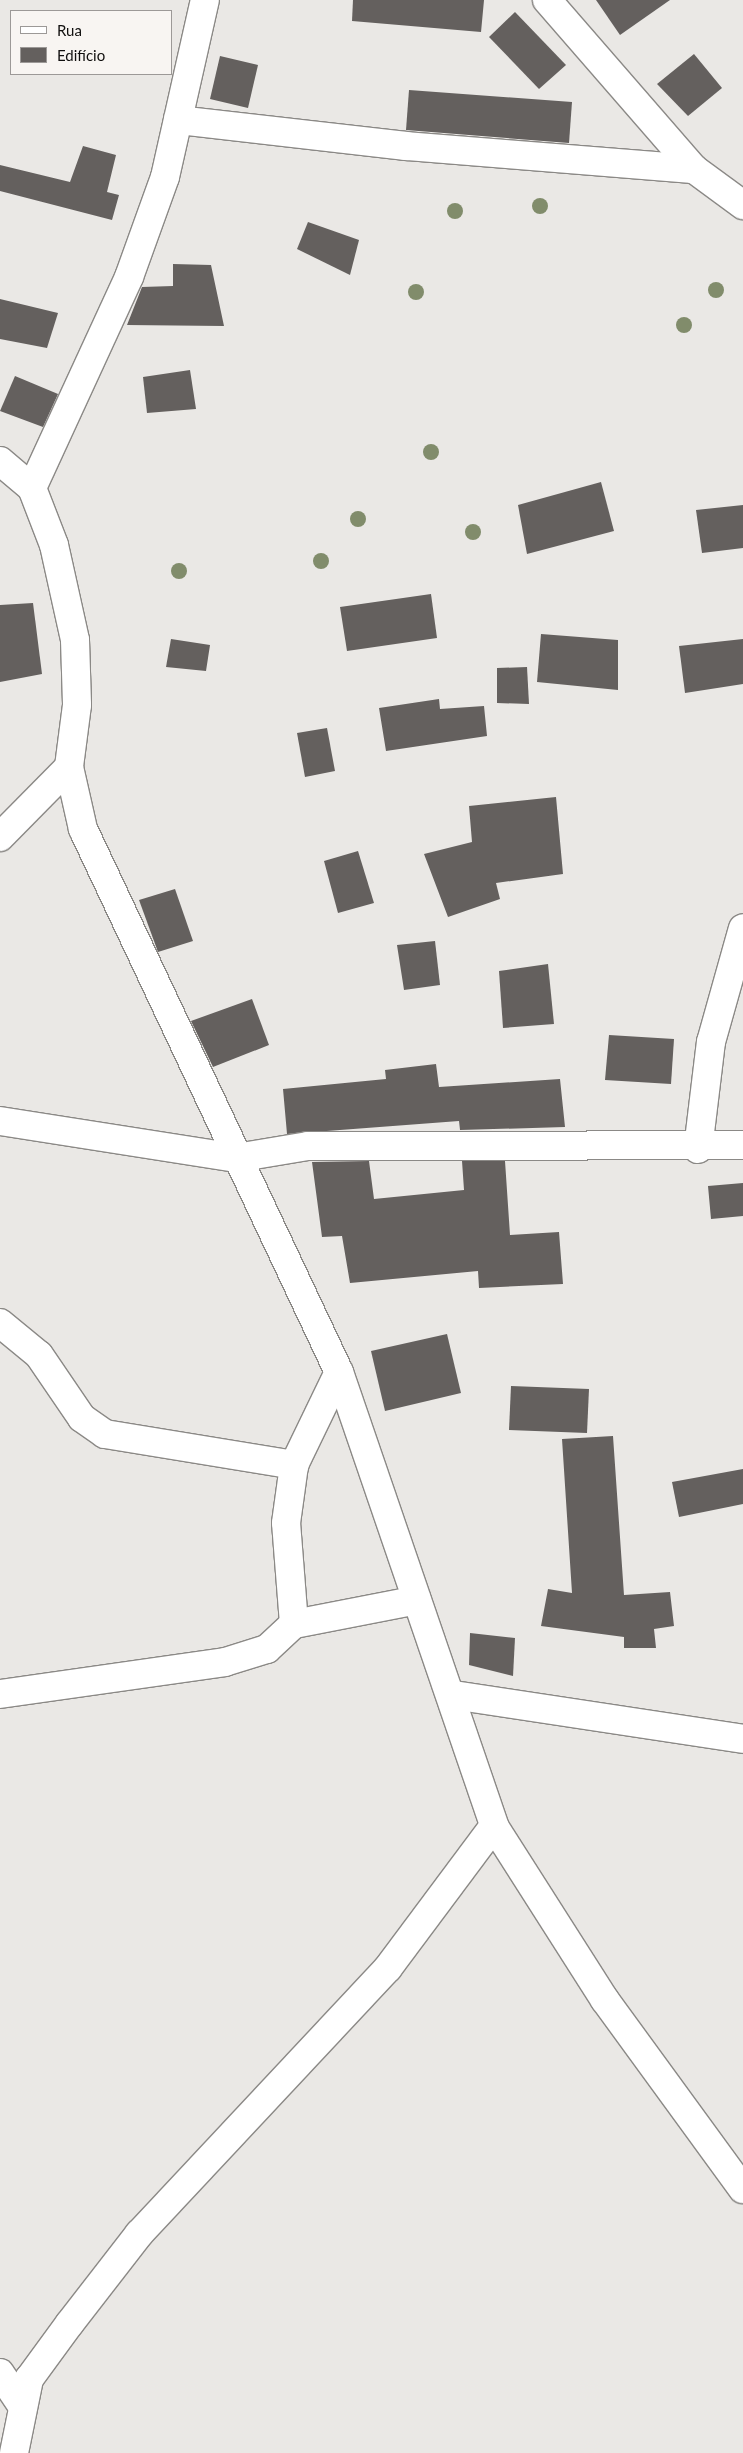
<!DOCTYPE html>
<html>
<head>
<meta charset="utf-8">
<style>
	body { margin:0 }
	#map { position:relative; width:743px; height:2453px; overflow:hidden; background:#eae8e5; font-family:Lato,sans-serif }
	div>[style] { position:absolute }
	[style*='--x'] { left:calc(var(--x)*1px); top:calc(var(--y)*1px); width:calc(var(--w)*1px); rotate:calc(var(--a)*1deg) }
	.building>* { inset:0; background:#64605e }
	.roads { filter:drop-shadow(1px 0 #8b8986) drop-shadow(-1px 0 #8b8986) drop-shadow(0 1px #8b8986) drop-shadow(0 -1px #8b8986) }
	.street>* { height:28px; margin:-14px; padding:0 14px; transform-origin:14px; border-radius:14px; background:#fff }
	.trees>* { width:16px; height:16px; margin:-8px; border-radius:50%; background:#818c6b }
	span { translate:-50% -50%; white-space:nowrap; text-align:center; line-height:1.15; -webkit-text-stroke:5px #f8f5f2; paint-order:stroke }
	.legend { position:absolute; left:10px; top:10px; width:162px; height:65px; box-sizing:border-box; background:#f8f5f2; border:1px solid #9c9997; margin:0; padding:6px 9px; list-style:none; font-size:15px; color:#11100f }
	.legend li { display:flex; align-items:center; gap:10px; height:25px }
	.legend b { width:25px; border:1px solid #9c9997 }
</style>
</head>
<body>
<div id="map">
	<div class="building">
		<div style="clip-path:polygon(353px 0,484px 0,481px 32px,352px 21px)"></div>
		<div style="clip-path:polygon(596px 0,670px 0,620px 35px)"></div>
		<div style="clip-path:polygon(515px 12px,566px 65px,539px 89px,489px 37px)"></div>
		<div style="clip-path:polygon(694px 54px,722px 88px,688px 116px,657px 84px)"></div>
		<div style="clip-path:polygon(220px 56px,258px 65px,248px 108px,210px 99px)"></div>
		<div style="clip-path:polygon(409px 90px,572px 102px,569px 143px,406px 130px)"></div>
		<div style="clip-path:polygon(83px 146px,116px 155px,107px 192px,119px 195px,112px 220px,0 191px,0 165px,70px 182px)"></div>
		<div style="clip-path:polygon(308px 222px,359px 240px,350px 275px,297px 249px)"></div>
		<div style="clip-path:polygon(173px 264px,211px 265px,224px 326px,127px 325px,142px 287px,173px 286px)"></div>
		<div style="clip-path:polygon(0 299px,58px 313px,47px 348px,0 339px)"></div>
		<div style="clip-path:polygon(190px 370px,196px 409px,147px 413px,143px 377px)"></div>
		<div style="clip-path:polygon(15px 376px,58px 394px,43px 427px,0 411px)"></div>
		<div style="clip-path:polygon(601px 482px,614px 531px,527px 554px,518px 505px)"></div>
		<div style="clip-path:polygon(743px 505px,743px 548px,702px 553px,696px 510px)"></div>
		<div style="clip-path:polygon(431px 594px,437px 638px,347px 651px,340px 607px)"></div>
		<div style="clip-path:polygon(33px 603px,42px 674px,0 682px,0 605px)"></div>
		<div style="clip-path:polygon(541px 634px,618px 640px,618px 690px,537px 682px)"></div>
		<div style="clip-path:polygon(171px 639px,210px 645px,206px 671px,166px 667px)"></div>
		<div style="clip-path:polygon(743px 639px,743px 684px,685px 693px,679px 646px)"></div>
		<div style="clip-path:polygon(527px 667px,529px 704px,497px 703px,497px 668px)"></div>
		<div style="clip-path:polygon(439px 699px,440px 709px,484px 706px,487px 736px,386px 751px,379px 708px)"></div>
		<div style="clip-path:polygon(327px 728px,335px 771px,305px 777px,297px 733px)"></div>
		<div style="clip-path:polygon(556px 797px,563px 874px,496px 883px,500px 899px,448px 917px,424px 854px,472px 842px,469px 806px)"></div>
		<div style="clip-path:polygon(358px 851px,374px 903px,338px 913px,324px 861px)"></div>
		<div style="clip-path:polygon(175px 889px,193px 941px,158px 952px,139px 900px)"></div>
		<div style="clip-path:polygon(435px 941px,440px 985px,404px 990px,397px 945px)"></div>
		<div style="clip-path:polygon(548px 964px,554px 1024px,503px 1028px,499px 971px)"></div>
		<div style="clip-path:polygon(252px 999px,269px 1045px,213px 1067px,191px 1021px)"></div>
		<div style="clip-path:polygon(609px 1035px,674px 1039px,671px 1084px,605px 1080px)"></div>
		<div style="clip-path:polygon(436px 1064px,439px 1087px,560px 1079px,565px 1127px,460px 1130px,459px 1121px,287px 1134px,283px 1089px,386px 1079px,385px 1070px)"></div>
		<div style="clip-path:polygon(369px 1161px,374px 1199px,464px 1190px,462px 1161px,505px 1161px,510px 1235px,559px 1232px,563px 1284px,479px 1288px,478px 1271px,350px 1283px,342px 1236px,322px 1237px,312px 1162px)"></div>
		<div style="clip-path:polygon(743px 1183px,743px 1216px,711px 1219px,708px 1186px)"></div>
		<div style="clip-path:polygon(447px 1334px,461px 1393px,385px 1411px,371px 1351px)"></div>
		<div style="clip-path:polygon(511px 1386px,589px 1389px,587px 1433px,509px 1430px)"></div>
		<div style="clip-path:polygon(613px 1436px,624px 1595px,670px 1592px,674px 1626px,654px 1629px,656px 1648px,624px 1648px,624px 1637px,541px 1626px,548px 1589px,572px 1593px,562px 1439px)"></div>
		<div style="clip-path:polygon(743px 1469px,743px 1504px,679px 1517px,672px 1482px)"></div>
		<div style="clip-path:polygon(470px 1633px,515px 1638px,513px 1676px,469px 1665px)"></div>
	</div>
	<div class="roads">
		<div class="street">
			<div style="--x:547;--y:0;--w:224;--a:49"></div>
			<div style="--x:694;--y:169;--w:61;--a:36.3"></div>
			<div style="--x:178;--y:120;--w:229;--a:6.5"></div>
			<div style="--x:406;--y:146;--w:289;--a:4.6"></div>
			<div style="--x:0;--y:461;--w:42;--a:40.2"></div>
			<div style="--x:32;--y:488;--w:61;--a:68.9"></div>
			<div style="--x:54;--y:545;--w:97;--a:77.5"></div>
			<div style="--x:75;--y:640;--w:65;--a:88.2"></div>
			<div style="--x:77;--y:705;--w:63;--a:97.4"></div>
			<div style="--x:69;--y:767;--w:64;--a:77.3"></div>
			<div style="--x:83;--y:829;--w:600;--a:64.76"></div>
			<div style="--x:339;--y:1372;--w:480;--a:71.1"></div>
			<div style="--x:494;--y:1826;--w:206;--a:57.5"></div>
			<div style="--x:605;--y:2000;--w:234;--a:53.9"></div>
			<div style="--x:32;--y:488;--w:232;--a:-65.3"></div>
			<div style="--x:129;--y:277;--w:106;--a:-70.2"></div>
			<div style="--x:165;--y:177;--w:181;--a:-77.3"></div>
			<div style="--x:0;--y:837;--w:98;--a:-45.4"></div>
			<div style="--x:0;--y:1121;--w:239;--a:8.9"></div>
			<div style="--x:236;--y:1158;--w:73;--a:-9.5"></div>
			<div style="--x:308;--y:1146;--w:435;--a:-0.1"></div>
			<div style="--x:698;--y:1149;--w:108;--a:-83.1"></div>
			<div style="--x:711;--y:1042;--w:118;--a:-74.3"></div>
			<div style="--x:0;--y:1323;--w:50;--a:39.4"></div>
			<div style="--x:39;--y:1355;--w:76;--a:55.7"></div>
			<div style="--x:82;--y:1418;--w:28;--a:35"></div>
			<div style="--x:105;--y:1434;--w:192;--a:9.3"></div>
			<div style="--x:294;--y:1624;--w:101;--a:-94.5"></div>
			<div style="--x:286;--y:1523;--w:59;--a:-82.1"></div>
			<div style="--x:294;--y:1465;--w:103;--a:-64.2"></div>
			<div style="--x:0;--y:1694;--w:227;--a:-8.1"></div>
			<div style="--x:225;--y:1662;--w:44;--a:-17.2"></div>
			<div style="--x:267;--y:1649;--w:37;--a:-43"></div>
			<div style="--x:294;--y:1624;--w:125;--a:-11"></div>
			<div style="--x:453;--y:1695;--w:293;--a:8.6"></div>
			<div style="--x:0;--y:2373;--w:40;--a:56"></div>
			<div style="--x:14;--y:2453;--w:76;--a:-78.5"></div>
			<div style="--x:29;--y:2379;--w:69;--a:-53.8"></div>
			<div style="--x:70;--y:2323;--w:113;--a:-52.2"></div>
			<div style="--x:139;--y:2234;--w:364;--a:-46.9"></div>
			<div style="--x:388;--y:1968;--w:177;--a:-53.3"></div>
		</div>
	</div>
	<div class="trees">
		<div style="left:540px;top:206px"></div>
		<div style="left:455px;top:211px"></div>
		<div style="left:716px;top:290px"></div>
		<div style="left:416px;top:292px"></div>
		<div style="left:684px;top:325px"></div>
		<div style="left:431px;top:452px"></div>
		<div style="left:358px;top:519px"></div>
		<div style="left:473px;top:532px"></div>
		<div style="left:321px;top:561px"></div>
		<div style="left:179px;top:571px"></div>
	</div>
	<ul class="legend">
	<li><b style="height:6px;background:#fff"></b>Rua</li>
	<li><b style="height:14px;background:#64605e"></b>Edifício</li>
	</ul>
</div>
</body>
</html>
